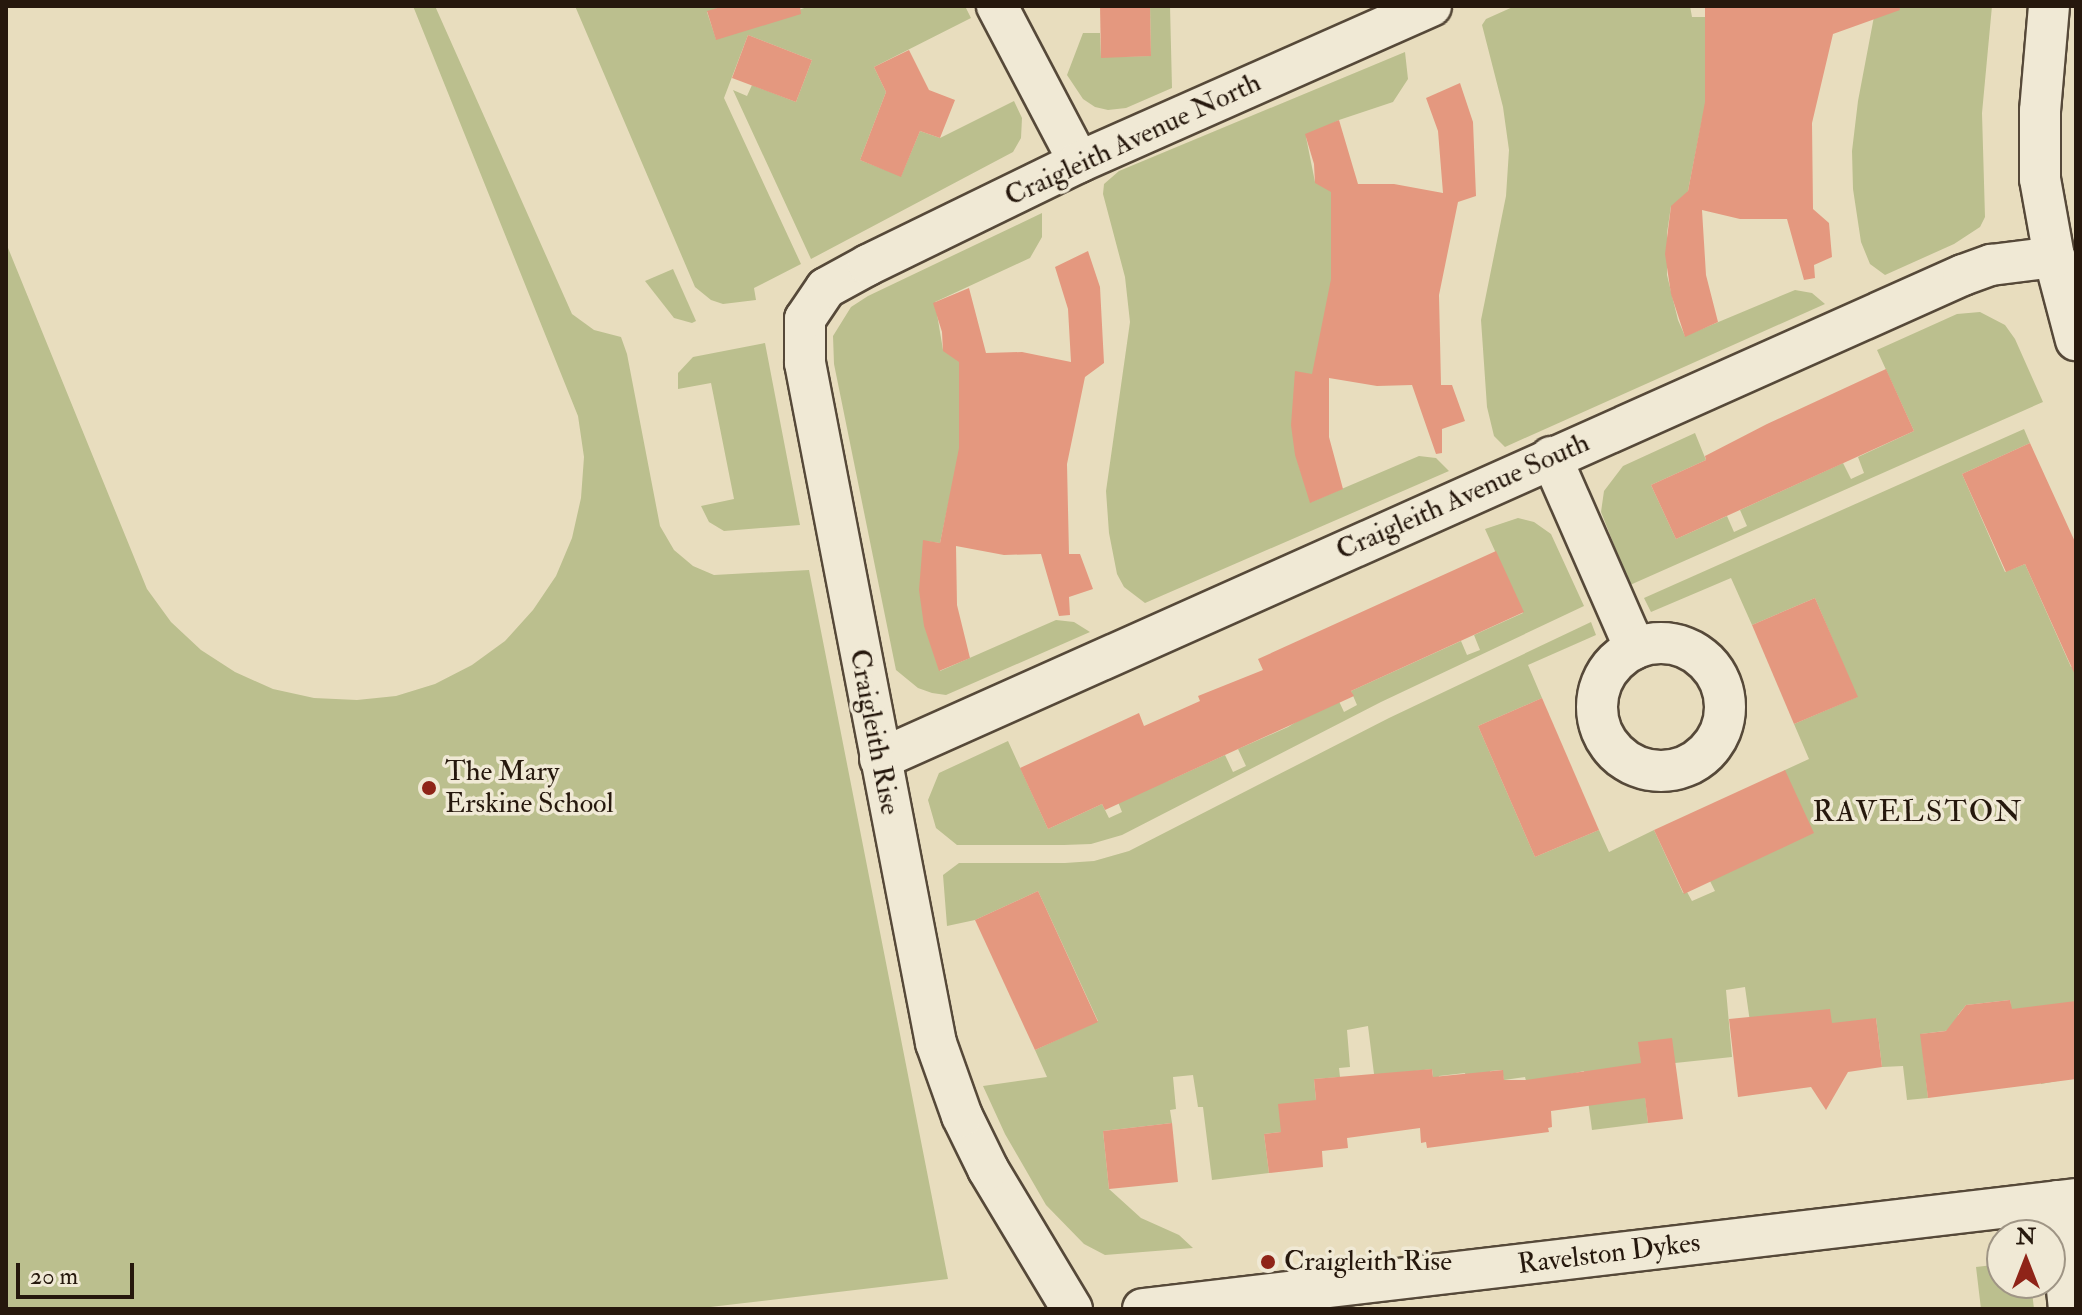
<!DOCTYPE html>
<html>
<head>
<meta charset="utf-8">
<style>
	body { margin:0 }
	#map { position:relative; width:2082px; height:1315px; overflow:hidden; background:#e8ddbe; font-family:"IM FELL Double Pica",serif }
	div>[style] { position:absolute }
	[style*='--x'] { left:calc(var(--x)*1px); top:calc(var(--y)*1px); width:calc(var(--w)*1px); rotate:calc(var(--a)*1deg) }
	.green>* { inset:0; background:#bbbf8e }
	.building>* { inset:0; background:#e4987f }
	.roads { filter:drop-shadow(2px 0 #564939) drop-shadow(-2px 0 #564939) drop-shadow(0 2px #564939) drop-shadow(0 -2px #564939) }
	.minor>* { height:40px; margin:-20px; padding:0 20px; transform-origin:20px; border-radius:20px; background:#f0e9d5 }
	.minor>.ring { margin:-20px; padding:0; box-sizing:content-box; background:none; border:40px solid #f0e9d5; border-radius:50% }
	.dots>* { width:22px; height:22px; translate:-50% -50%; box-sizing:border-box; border:4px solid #f0e9d5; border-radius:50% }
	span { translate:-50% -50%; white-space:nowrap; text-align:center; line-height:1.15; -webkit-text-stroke:7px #f0e9d5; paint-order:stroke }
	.street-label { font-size:28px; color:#26180d }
	.poi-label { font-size:28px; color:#26180d }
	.left { translate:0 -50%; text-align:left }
	.neighbourhood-label { font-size:30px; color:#26180d; letter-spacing:2px }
	.frame { position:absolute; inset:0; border:8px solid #26180d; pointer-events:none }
	.north { position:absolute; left:1986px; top:1219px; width:80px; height:80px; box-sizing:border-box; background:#f0e9d5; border:2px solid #9f9585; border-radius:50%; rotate:0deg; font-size:22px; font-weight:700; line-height:32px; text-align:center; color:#26180d }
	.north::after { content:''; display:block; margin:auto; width:28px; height:36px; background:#8f2418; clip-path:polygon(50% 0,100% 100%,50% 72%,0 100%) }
	.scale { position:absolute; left:16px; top:1263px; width:118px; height:36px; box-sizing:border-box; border:4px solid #26180d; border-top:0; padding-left:10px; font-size:24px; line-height:28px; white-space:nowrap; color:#26180d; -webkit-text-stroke:6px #f0e9d5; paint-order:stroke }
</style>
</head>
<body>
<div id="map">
	<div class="green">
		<div style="clip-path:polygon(413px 6px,435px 6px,572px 314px,594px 330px,621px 337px,627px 354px,660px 526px,674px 550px,693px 566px,714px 575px,809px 570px,948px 1279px,693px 1309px,6px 1309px,6px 243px,147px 589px,171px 622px,201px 650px,235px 672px,273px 689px,314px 698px,357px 700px,396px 696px,435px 684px,472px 665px,505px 641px,533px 610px,556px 576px,572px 538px,581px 498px,584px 457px,578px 416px)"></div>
		<div style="clip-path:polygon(575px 6px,724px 6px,707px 12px,716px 39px,810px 6px,965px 6px,971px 18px,874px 67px,886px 92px,860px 160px,901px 176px,920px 131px,940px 138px,1014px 101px,1022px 118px,1021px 138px,1013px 152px,811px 259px,733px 90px,747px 96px,752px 85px,796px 102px,812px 60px,748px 35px,724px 98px,801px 264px,754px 288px,756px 300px,723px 304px,711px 300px,695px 287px)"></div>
		<div style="clip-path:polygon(1150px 6px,1170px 6px,1172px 88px,1126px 108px,1108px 110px,1095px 107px,1083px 99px,1067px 75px,1083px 33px,1100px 33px,1101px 57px,1151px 56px)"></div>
		<div style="clip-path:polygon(1515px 6px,1690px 6px,1692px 17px,1705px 17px,1706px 118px,1702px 120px,1685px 206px,1671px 206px,1667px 233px,1667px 275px,1678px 320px,1685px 336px,1795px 290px,1812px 293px,1825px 304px,1505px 447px,1494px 436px,1487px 407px,1481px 320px,1506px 196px,1509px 150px,1503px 107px,1482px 25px,1486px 19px)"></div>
		<div style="clip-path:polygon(1876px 6px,1992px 6px,1982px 113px,1985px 217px,1980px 227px,1954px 244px,1885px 275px,1870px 264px,1861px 242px,1853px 189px,1852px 151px,1858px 101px)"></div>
		<div style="clip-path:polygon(1405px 52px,1408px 79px,1393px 102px,1339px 120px,1306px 137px,1315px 182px,1331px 185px,1331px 271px,1334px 271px,1298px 463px,1311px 502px,1419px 456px,1436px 458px,1449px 471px,1145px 603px,1124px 587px,1117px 574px,1109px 533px,1106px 491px,1130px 322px,1125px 277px,1103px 194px,1104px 184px,1119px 171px)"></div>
		<div style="clip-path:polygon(1042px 213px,1042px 237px,1030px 258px,935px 302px,943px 350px,959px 354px,959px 439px,962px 440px,940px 543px,925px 541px,924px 622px,940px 671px,1056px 620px,1074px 622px,1090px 632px,946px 695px,932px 693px,918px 688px,896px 670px,834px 364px,833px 336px,851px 307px,868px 296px)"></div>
		<div style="clip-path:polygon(673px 269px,696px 321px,692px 323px,674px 318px,645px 281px)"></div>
		<div style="clip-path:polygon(1980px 312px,2005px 325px,2015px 339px,2043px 402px,1630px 585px,1601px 512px,1604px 491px,1623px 466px,1695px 433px,1706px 460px,1651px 485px,1676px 539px,1727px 516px,1734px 532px,1747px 526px,1740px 510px,1843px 463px,1851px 479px,1864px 473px,1858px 457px,1914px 431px,1877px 350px,1957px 314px)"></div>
		<div style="clip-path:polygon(765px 343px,800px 525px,724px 531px,709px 522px,701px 506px,734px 499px,711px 383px,678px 389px,678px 373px,693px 357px)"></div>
		<div style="clip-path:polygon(2024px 429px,2030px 443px,1962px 474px,2005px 572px,2025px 564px,2071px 667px,2076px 666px,2076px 1001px,2057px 1081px,2041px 1084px,2036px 1050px,2017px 1052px,2010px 1000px,1966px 1005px,1958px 1015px,1960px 1029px,1921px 1034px,1928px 1098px,1907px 1100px,1903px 1066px,1882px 1067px,1876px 1018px,1754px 1050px,1745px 987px,1726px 990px,1732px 1057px,1675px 1063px,1639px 1042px,1648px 1123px,1592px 1130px,1584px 1071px,1527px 1084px,1525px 1077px,1504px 1080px,1502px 1070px,1490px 1071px,1490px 1080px,1467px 1082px,1465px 1073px,1439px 1076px,1435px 1090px,1432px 1069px,1407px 1072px,1377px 1098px,1368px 1026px,1347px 1030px,1350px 1067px,1339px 1068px,1340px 1077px,1314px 1079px,1316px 1100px,1281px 1132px,1264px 1134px,1269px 1173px,1212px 1180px,1203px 1107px,1198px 1107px,1193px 1075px,1173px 1077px,1176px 1109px,1170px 1110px,1172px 1123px,1103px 1131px,1109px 1189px,1141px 1218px,1179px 1235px,1193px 1248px,1105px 1255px,1084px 1244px,1046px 1205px,1005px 1134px,983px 1086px,1047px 1077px,1035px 1050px,1098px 1021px,1038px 891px,975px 920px,947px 926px,943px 875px,959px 863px,1065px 863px,1094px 861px,1129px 851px,1389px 718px,1591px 622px,1596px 635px,1528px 665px,1542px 698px,1478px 726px,1535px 857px,1599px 830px,1609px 852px,1654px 830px,1683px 893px,1687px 892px,1692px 901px,1715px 891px,1710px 881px,1785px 770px,1809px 759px,1794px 724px,1857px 697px,1815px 598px,1752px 625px,1731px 578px,1651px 612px,1644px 598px)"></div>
		<div style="clip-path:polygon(1518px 518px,1534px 522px,1551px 534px,1584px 606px,1381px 702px,1122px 835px,1091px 844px,1064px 845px,957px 845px,936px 828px,928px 800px,939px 773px,1008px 741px,1048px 829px,1102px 804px,1109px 818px,1122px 812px,1116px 797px,1170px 780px,1225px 755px,1233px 772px,1246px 766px,1238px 749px,1288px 727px,1337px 697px,1344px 712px,1357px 705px,1351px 691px,1461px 641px,1467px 655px,1480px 650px,1474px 635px,1523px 613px,1485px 529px)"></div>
		<div style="clip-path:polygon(2002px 1264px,2002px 1283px,2031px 1283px,2034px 1309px,1981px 1309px,1976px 1267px)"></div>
	</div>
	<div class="building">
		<div style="clip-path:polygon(724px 6px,800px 6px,801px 14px,716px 40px,707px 11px)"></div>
		<div style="clip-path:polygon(1100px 6px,1150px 6px,1151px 56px,1101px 58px)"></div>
		<div style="clip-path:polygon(1705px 6px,1899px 6px,1900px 10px,1833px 34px,1812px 123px,1813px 209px,1829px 223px,1832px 257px,1814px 265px,1815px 278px,1804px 280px,1787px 219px,1740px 219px,1702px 210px,1706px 275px,1718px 322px,1685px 337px,1671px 294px,1665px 254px,1671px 206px,1688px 191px,1705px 102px)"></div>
		<div style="clip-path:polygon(748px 35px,812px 60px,796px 102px,732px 78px)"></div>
		<div style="clip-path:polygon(909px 50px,929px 90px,955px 100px,940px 138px,920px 131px,901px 177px,860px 160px,886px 92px,874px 67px)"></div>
		<div style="clip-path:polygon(1460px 83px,1473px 122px,1476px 196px,1458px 202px,1439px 295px,1441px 385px,1452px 385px,1465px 421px,1442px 429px,1442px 453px,1436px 454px,1412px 385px,1377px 386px,1329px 378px,1329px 437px,1343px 489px,1310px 503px,1295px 455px,1291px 425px,1295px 371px,1312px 374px,1331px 279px,1331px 192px,1315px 183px,1314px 164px,1305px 134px,1339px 120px,1358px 184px,1394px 184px,1443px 193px,1438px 131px,1426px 98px)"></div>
		<div style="clip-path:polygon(1088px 251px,1100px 287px,1104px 363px,1085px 377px,1067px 464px,1069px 554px,1080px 554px,1093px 589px,1069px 597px,1070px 615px,1059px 616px,1041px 554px,1004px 555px,956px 546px,957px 605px,970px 658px,939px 671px,924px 626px,919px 590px,923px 540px,940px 543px,959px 448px,959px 362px,943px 351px,942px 332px,933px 303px,969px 288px,986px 353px,1022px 352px,1071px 362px,1068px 309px,1055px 267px)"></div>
		<div style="clip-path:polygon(1886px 369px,1914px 431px,1676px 539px,1651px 485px,1706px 460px,1705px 456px,1767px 424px)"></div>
		<div style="clip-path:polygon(2030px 443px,2076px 544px,2076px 677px,2025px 564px,2006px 572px,1962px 474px)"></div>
		<div style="clip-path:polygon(1496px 551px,1524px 612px,1351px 691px,1354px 696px,1225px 755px,1105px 810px,1102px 804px,1048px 829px,1020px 768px,1139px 713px,1144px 726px,1200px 701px,1198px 696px,1263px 670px,1258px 659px)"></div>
		<div style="clip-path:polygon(1815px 598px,1858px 697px,1794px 724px,1752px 625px)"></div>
		<div style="clip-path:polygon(1542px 698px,1599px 830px,1535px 857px,1478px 726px)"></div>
		<div style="clip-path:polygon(1785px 770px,1814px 833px,1684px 894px,1654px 830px)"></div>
		<div style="clip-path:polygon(1038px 891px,1098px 1022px,1035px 1050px,975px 920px)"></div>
		<div style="clip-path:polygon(2010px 1000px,2012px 1009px,2076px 1001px,2076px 1079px,1928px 1098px,1920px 1034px,1946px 1031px,1966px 1005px)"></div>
		<div style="clip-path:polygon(1830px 1009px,1832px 1023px,1876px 1018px,1882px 1067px,1848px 1072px,1826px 1110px,1811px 1087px,1738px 1097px,1729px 1019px)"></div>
		<div style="clip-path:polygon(1672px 1038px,1683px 1119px,1648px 1123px,1645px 1098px,1551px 1111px,1552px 1127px,1548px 1128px,1549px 1132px,1427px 1148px,1426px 1142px,1421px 1143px,1420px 1128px,1347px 1138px,1348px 1148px,1322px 1151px,1323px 1167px,1269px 1173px,1264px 1134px,1281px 1132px,1278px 1104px,1316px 1100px,1314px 1079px,1432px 1069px,1433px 1077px,1503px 1070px,1504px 1080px,1526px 1080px,1641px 1063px,1638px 1042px)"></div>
		<div style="clip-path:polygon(1172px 1123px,1178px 1182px,1109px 1189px,1103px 1131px)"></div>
	</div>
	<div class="roads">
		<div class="minor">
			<div style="--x:997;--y:6;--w:176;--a:62.3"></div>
			<div style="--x:2049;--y:6;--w:105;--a:94.9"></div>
			<div style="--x:2040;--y:111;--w:68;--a:90"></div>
			<div style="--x:2040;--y:179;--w:79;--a:79.8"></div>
			<div style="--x:2054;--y:257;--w:86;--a:75.2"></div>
			<div style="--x:1551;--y:457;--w:209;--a:66.3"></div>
			<div class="ring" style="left:1597px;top:643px;width:88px;height:88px"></div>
			<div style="--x:880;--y:759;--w:1186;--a:-24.08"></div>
			<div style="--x:1963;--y:275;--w:30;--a:-20"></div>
			<div style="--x:1991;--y:265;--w:64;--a:-7.2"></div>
			<div style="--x:2058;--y:1201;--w:109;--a:84.2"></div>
			<div style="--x:1072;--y:1309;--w:163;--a:-121"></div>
			<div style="--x:988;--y:1169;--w:59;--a:-116.1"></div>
			<div style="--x:962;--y:1116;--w:77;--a:-109.6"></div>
			<div style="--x:936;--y:1043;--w:693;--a:-100.9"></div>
			<div style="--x:805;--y:363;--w:44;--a:-90"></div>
			<div style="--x:805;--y:319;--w:37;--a:-56"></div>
			<div style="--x:826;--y:288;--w:48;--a:-28.7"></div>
			<div style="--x:868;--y:265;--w:235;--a:-26"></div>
			<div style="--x:1079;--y:162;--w:385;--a:-23.9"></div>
			<div style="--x:1143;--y:1309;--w:939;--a:-6.72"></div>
		</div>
	</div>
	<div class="dots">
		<div style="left:429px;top:788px;background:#8f2418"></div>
		<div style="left:1268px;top:1262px;background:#8f2418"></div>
	</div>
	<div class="street-label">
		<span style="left:1133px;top:140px;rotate:-25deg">Craigleith Avenue North</span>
		<span style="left:1463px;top:497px;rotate:-24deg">Craigleith Avenue South</span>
		<span style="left:874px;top:732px;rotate:79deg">Craigleith Rise</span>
		<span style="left:1609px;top:1254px;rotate:-7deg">Ravelston Dykes</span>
	</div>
	<div class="poi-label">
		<span class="left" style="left:445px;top:788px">The Mary<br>Erskine School</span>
		<span class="left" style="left:1284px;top:1262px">Craigleith Rise</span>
	</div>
	<div class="neighbourhood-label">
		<span style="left:1918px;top:812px">RAVELSTON</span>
	</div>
	<div class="frame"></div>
	<div class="north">N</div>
	<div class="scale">20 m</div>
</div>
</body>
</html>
